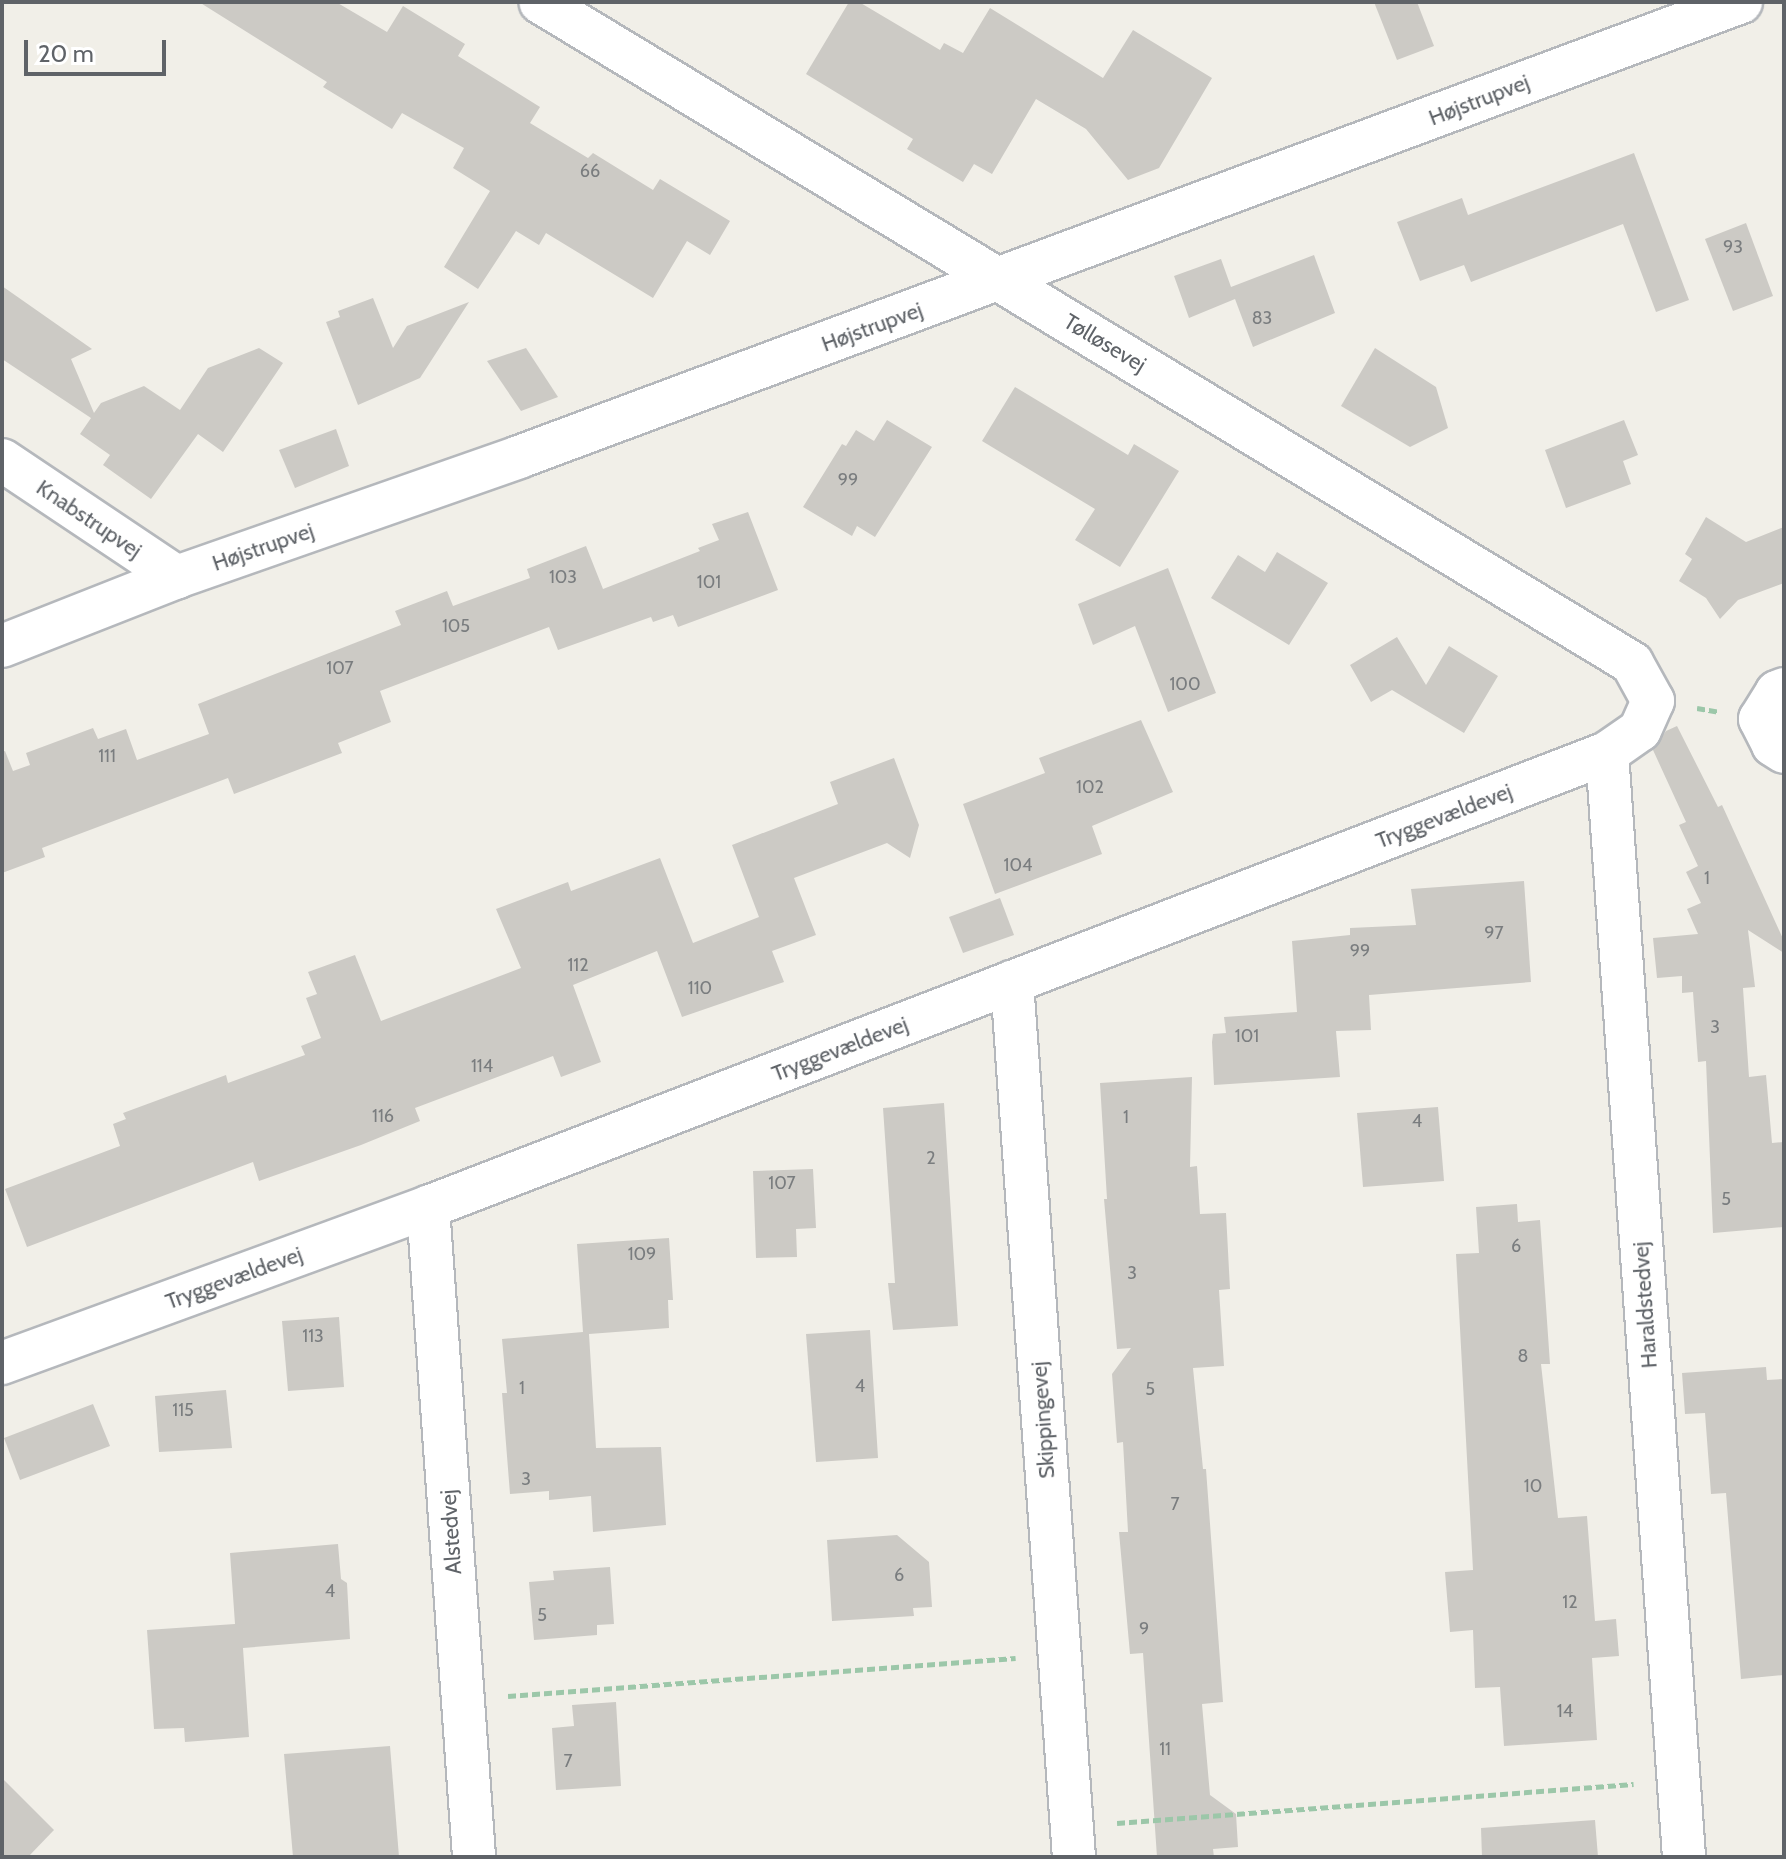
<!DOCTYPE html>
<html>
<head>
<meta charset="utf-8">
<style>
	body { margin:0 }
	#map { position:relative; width:1786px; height:1859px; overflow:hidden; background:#f1efe8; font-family:Cabin,sans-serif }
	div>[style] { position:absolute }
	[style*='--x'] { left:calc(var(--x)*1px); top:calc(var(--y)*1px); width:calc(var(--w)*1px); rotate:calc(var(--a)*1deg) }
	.building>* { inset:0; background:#cccac5 }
	.path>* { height:5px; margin-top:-2.5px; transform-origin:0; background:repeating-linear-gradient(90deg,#9cc7a9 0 8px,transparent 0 12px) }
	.roads { filter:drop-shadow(2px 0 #b5b8bc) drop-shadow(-2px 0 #b5b8bc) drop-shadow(0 2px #b5b8bc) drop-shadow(0 -2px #b5b8bc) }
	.minor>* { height:42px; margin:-21px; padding:0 21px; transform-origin:21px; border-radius:21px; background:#fff }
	span { translate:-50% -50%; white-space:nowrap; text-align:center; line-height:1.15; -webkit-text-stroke:6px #fff; paint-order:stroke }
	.number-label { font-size:18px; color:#7a7d7f }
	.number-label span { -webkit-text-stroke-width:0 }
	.street-label { font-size:22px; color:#5f6368 }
	.frame { position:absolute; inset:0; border:4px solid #5f6368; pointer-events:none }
	.scale { position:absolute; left:24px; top:40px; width:142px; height:36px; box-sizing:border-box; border:4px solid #5f6368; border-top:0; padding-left:10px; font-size:24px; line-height:28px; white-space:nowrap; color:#5f6368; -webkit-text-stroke:6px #fff; paint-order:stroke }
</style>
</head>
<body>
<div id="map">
	<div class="building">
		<div style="clip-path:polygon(199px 2px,336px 2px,387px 32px,403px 6px,465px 44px,458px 56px,540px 107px,530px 123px,588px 158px,593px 153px,653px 190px,660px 179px,730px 221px,710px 255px,687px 241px,653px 298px,546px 233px,539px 245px,516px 231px,478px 289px,444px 267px,490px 191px,453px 168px,464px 148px,402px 113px,392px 129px,323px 87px,327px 82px)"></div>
		<div style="clip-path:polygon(849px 2px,859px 2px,940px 50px,944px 43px,963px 53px,990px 8px,1103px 78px,1133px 30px,1212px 78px,1159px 168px,1128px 180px,1086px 129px,1036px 99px,992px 174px,974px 164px,963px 182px,907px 149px,913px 139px,806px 74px)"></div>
		<div style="clip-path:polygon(1374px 2px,1417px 2px,1434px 46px,1397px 60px)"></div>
		<div style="clip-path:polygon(1634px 153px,1689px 300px,1656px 312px,1623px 224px,1471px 282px,1464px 265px,1420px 281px,1397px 222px,1462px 198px,1468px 215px)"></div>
		<div style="clip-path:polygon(1746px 223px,1773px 296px,1733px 311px,1705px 239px)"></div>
		<div style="clip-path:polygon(1314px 255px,1335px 313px,1253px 347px,1235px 299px,1189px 318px,1174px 276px,1221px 259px,1231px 287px)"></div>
		<div style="clip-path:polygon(2px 286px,92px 349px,71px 359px,94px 413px,101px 403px,144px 386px,180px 410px,208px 368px,259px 348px,283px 363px,223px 452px,198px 434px,151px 499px,103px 465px,110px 455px,80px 434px,91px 418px,2px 359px)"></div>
		<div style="clip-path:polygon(373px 298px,393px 348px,407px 326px,469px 302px,420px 378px,358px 405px,326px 322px,340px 317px,338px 311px)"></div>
		<div style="clip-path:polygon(526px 348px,558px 397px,521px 411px,487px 361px)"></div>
		<div style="clip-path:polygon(1375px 348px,1436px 387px,1448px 428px,1410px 447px,1341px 406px)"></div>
		<div style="clip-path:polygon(1015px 387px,1128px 455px,1134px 444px,1179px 471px,1120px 567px,1075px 540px,1095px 509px,982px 441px)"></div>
		<div style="clip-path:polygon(887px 420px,932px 447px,875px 537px,857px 526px,852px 536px,803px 507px,842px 444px,846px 446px,856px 430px,874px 441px)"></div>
		<div style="clip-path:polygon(1624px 420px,1638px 455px,1623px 461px,1631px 484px,1566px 508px,1545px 450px)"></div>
		<div style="clip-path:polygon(336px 429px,349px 466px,295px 488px,279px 450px)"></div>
		<div style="clip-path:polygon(748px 512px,778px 590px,678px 627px,673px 615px,653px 622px,651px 617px,558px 650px,549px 627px,380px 691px,391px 722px,338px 743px,342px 753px,234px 794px,228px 778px,42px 848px,45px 857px,2px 873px,2px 752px,5px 751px,13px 771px,30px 765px,26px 753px,93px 728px,98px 739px,126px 729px,137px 760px,209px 734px,198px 704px,401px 625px,395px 611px,447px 591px,453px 606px,530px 578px,527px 569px,586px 546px,603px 589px,700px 551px,698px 548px,719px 540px,712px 524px)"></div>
		<div style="clip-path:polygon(1706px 517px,1746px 542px,1784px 527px,1784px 583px,1738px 600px,1720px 619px,1706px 598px,1679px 581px,1692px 559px,1685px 554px)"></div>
		<div style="clip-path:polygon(1277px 552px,1328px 583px,1289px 645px,1211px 598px,1238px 555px,1265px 572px)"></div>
		<div style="clip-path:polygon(1168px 568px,1216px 693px,1168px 712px,1135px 626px,1093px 645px,1078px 604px)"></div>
		<div style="clip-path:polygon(1397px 637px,1426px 685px,1449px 646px,1498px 676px,1464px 733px,1392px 690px,1371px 702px,1350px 665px)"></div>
		<div style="clip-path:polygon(1141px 720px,1173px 792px,1092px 826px,1102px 854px,995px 894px,963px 804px,1045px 773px,1039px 758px)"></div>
		<div style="clip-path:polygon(1677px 726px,1718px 807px,1722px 805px,1784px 941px,1784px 953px,1748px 930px,1755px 987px,1743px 988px,1749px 1077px,1766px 1075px,1772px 1143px,1784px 1142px,1784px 1227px,1713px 1233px,1706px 1061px,1698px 1062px,1693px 992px,1682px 993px,1682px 976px,1657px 978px,1653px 938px,1698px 934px,1687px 909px,1701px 903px,1686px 872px,1698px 866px,1679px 825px,1686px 822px,1653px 750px,1666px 731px)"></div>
		<div style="clip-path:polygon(894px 758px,919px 825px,910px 858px,887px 843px,794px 878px,816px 935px,772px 951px,784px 982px,682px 1017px,657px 951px,573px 985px,601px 1062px,561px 1077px,553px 1056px,415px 1108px,420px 1121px,361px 1145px,259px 1181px,253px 1162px,27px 1247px,5px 1189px,120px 1146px,113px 1124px,126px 1119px,123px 1113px,226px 1075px,228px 1083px,305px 1055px,301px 1046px,321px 1038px,306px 998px,317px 994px,308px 972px,355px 955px,381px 1021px,521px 968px,496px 909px,568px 882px,571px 891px,660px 858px,693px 943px,759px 917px,732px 845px,838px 804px,830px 782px)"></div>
		<div style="clip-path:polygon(1524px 881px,1531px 982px,1369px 995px,1371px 1030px,1336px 1031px,1340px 1077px,1214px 1085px,1212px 1042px,1213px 1034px,1226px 1033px,1224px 1017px,1297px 1012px,1292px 941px,1350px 935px,1350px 928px,1416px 925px,1411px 889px)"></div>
		<div style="clip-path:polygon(1000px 898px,1014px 935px,963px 953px,949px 917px)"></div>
		<div style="clip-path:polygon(1192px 1077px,1190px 1167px,1197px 1166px,1200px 1214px,1226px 1213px,1230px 1289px,1219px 1290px,1224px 1366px,1193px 1368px,1203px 1469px,1206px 1469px,1223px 1702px,1202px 1704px,1210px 1795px,1236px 1814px,1238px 1847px,1213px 1849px,1214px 1857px,1157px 1857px,1143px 1653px,1130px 1654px,1119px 1532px,1128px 1532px,1123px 1442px,1117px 1443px,1112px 1374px,1131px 1348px,1117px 1349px,1104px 1199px,1107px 1199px,1100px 1083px)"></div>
		<div style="clip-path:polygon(944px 1103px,958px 1326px,893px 1330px,888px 1283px,895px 1283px,883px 1108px)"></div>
		<div style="clip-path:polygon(1438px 1107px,1444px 1181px,1363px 1187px,1357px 1113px)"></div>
		<div style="clip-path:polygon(813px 1169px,816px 1228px,796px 1229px,797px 1257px,756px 1258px,753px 1171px)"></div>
		<div style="clip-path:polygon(1517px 1204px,1518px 1222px,1540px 1220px,1550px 1364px,1541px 1364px,1558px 1518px,1587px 1516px,1595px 1621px,1616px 1619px,1619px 1656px,1592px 1658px,1597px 1740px,1504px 1746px,1500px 1687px,1475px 1688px,1473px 1630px,1450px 1632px,1445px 1572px,1473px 1570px,1456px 1254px,1479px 1253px,1476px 1207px)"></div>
		<div style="clip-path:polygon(669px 1238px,673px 1300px,668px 1300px,669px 1328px,589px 1334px,596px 1448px,661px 1447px,666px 1525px,593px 1532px,591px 1496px,549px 1500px,549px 1491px,510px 1494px,502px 1393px,507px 1393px,502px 1339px,583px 1332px,577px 1244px)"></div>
		<div style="clip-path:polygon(339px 1317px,344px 1387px,288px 1391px,282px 1321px)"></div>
		<div style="clip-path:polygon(870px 1330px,878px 1458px,816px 1462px,806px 1334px)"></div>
		<div style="clip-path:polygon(1766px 1367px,1767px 1380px,1784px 1379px,1784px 1675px,1741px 1679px,1726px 1493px,1711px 1494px,1705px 1413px,1685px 1414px,1682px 1373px)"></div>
		<div style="clip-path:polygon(226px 1390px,232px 1448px,159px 1452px,155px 1396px)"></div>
		<div style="clip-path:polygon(93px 1404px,110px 1446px,20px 1480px,4px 1438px)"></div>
		<div style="clip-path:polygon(897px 1535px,929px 1562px,932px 1607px,913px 1608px,914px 1616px,832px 1621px,827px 1540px)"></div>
		<div style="clip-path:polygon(338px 1544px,341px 1579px,347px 1583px,350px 1639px,243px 1648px,249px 1737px,185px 1742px,184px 1728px,154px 1729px,147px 1630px,235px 1624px,230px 1553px)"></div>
		<div style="clip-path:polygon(610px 1567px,614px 1624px,597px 1625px,597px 1635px,534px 1640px,529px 1582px,554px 1580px,553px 1571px)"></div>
		<div style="clip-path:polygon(616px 1702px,621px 1786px,556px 1790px,552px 1728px,574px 1726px,572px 1705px)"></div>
		<div style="clip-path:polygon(390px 1746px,399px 1857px,293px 1857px,284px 1754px)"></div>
		<div style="clip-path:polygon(2px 1778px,54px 1830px,28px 1857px,2px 1857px)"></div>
		<div style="clip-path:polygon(1595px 1820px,1598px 1857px,1482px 1857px,1481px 1828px)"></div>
	</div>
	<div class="path">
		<div style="--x:1697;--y:708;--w:22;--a:10"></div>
		<div style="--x:508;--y:1696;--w:509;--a:-4.28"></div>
		<div style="--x:1117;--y:1823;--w:518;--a:-4.31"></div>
	</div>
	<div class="roads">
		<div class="minor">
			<div style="--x:2;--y:460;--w:211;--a:33.8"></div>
			<div style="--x:2;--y:646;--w:188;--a:-21.5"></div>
			<div style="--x:177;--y:577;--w:362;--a:-19.3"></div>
			<div style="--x:519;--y:457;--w:1304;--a:-20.42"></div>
			<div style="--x:1784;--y:689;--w:8;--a:157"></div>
			<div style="--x:1777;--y:692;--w:32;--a:122"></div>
			<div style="--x:1760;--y:719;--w:29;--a:63"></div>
			<div style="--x:1773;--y:745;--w:13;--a:32"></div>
			<div style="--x:1607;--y:753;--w:1107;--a:86.01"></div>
			<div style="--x:1012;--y:982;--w:877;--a:85.95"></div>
			<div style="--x:428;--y:1207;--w:652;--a:85.95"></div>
			<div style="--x:2;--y:1363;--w:454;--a:-20.1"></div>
			<div style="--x:428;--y:1207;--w:1263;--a:-21.06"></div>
			<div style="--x:1607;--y:753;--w:40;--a:-34.9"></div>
			<div style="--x:1640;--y:730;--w:32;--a:-66"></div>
			<div style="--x:1653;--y:701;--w:43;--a:-118.9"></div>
			<div style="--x:1632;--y:663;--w:1276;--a:-148.81"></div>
		</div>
	</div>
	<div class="number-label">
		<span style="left:590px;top:171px">66</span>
		<span style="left:1733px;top:247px">93</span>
		<span style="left:1262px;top:318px">83</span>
		<span style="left:848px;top:480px">99</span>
		<span style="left:563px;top:577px">103</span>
		<span style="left:709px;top:582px">101</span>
		<span style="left:456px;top:626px">105</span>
		<span style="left:340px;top:668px">107</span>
		<span style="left:1185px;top:684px">100</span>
		<span style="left:107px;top:756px">111</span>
		<span style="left:1090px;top:787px">102</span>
		<span style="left:1018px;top:865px">104</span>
		<span style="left:1707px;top:878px">1</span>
		<span style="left:1494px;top:933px">97</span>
		<span style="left:1360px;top:951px">99</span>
		<span style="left:578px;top:965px">112</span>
		<span style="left:700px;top:988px">110</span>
		<span style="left:1715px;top:1027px">3</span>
		<span style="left:1247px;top:1036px">101</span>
		<span style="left:482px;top:1066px">114</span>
		<span style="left:383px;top:1116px">116</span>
		<span style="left:1126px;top:1117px">1</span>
		<span style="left:1417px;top:1121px">4</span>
		<span style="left:931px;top:1158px">2</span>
		<span style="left:782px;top:1183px">107</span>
		<span style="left:1726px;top:1199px">5</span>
		<span style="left:1516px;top:1246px">6</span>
		<span style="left:642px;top:1254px">109</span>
		<span style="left:1132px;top:1273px">3</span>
		<span style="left:313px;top:1336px">113</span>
		<span style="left:1523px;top:1356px">8</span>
		<span style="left:860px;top:1386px">4</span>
		<span style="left:522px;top:1388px">1</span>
		<span style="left:1150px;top:1389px">5</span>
		<span style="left:183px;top:1410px">115</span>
		<span style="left:526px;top:1479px">3</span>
		<span style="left:1533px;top:1486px">10</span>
		<span style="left:1175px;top:1504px">7</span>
		<span style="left:899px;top:1575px">6</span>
		<span style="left:330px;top:1591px">4</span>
		<span style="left:1570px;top:1602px">12</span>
		<span style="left:542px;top:1615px">5</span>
		<span style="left:1144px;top:1629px">9</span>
		<span style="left:1565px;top:1711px">14</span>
		<span style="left:1165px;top:1749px">11</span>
		<span style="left:568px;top:1761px">7</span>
	</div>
	<div class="street-label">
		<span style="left:1479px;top:100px;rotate:-21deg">Højstrupvej</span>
		<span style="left:872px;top:327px;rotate:-20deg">Højstrupvej</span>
		<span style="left:1105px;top:343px;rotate:31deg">Tølløsevej</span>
		<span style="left:89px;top:519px;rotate:34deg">Knabstrupvej</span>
		<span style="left:263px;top:547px;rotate:-19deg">Højstrupvej</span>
		<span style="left:1444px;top:816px;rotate:-21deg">Tryggevældevej</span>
		<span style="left:840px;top:1049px;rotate:-21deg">Tryggevældevej</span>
		<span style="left:234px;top:1278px;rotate:-20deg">Tryggevældevej</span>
		<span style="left:1645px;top:1305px;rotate:-94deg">Haraldstedvej</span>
		<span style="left:1043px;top:1420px;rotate:-94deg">Skippingevej</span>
		<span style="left:451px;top:1532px;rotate:-94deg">Alstedvej</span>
	</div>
	<div class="frame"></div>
	<div class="scale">20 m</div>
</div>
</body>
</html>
